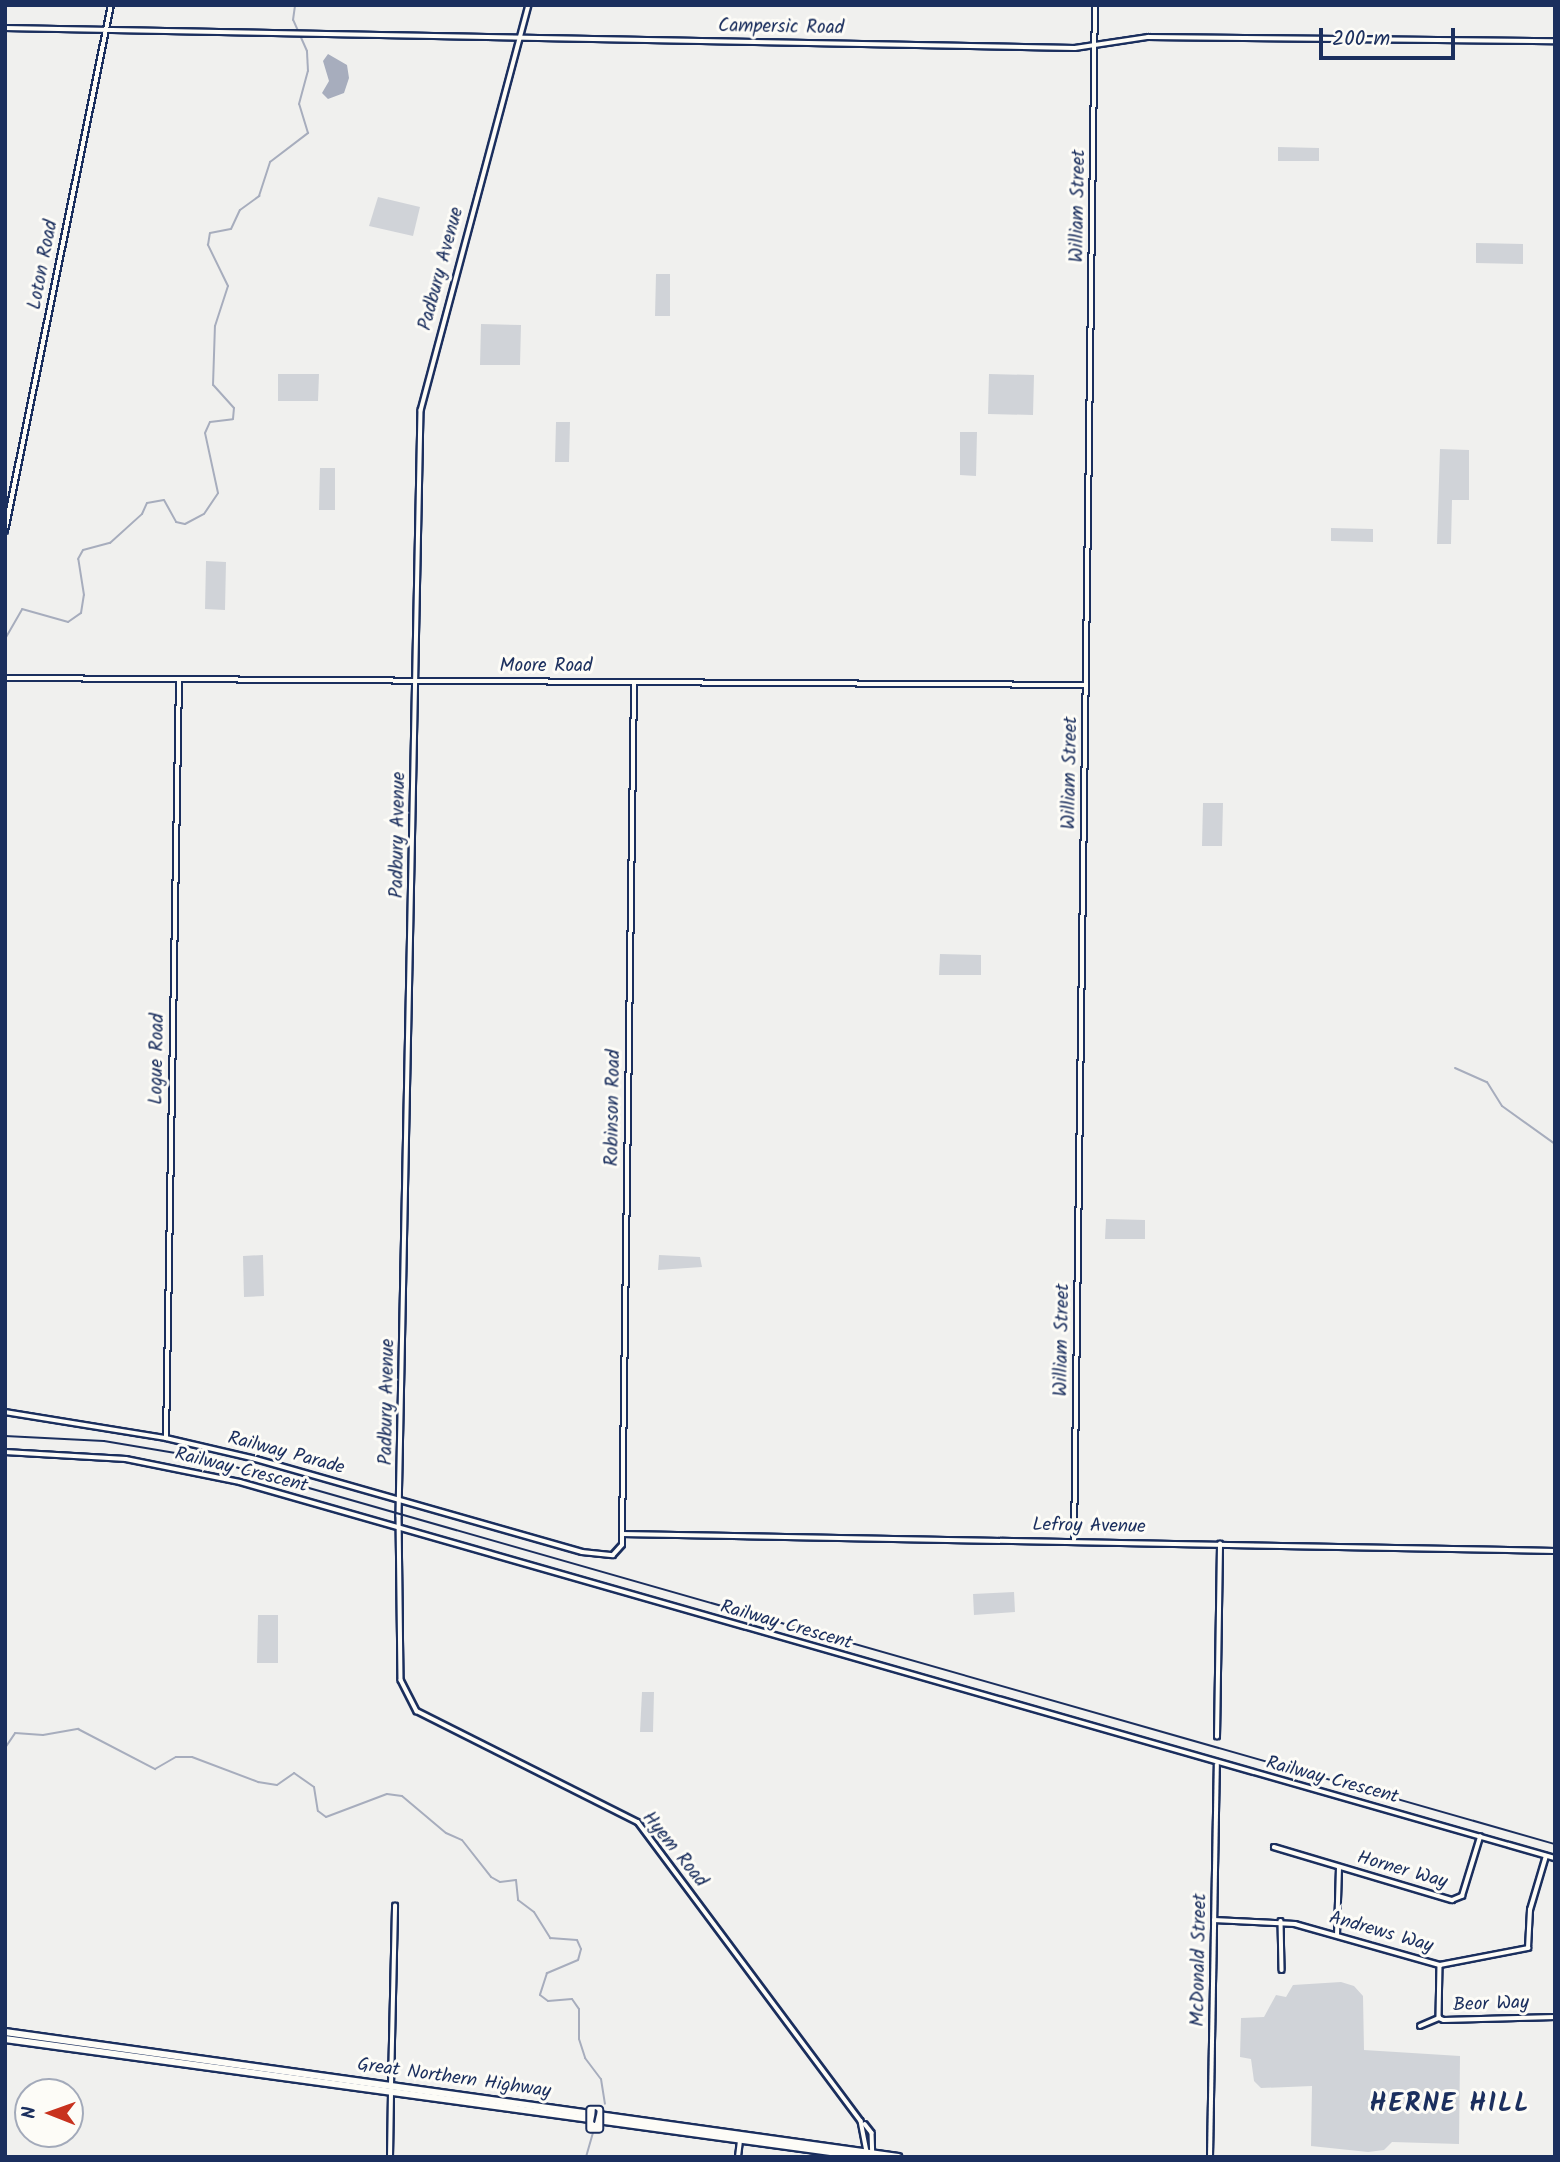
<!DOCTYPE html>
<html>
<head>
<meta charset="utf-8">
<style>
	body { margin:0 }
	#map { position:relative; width:1560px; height:2162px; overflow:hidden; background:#f0f0ee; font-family:Kalam,sans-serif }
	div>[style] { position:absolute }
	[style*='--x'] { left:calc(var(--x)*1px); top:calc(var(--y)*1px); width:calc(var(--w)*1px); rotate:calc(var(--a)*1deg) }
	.green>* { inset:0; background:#d0d3d8 }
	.water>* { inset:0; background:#a7adbd }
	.stream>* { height:2px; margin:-1px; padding:0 1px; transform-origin:1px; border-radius:1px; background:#a7adbd }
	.roads { filter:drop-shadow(2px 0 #1b2f5e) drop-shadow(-2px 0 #1b2f5e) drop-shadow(0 2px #1b2f5e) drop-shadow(0 -2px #1b2f5e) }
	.street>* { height:3.5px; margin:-1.75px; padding:0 1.75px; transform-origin:1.75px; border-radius:1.75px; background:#fdfcf7 }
	.highway>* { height:6px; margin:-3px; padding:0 3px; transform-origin:3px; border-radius:3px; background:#fdfcf7 }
	.rail>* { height:2px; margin:-1px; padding:0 1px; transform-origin:1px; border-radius:1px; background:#1b2f5e }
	span { translate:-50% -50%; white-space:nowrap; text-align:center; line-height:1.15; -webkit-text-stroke:6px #fdfcf7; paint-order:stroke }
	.shield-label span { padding:2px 5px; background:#fdfcf7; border:2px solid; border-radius:5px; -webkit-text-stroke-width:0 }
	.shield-label { font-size:18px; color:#1b2f5e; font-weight:700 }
	.street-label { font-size:19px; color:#1b2f5e }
	.district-label { font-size:26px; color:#1b2f5e; font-weight:700; letter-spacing:2px }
	.frame { position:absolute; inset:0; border:7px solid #1b2f5e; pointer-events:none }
	.north { position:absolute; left:14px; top:2078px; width:70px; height:70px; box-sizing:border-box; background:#fdfcf7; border:2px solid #a3aaba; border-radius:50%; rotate:271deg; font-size:19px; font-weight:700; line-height:28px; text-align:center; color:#1b2f5e }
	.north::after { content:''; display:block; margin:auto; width:24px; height:32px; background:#c8321e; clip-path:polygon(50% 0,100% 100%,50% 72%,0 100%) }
	.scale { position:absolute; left:1319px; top:28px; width:136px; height:32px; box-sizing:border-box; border:4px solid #1b2f5e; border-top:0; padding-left:9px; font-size:21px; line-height:24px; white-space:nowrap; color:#1b2f5e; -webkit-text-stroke:5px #fdfcf7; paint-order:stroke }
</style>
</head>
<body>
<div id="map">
	<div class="green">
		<div style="clip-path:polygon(1278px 147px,1319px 148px,1319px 161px,1278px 161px)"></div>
		<div style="clip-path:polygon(378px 197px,420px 207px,413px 236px,369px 226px)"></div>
		<div style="clip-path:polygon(1476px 243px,1523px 244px,1523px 264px,1476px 263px)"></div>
		<div style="clip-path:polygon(656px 274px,670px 274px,670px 316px,655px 316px)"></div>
		<div style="clip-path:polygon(481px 324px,521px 325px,520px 365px,480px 365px)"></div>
		<div style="clip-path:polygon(278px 374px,319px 374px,318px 401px,278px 401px)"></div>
		<div style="clip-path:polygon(989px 374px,1034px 375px,1033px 415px,988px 414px)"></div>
		<div style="clip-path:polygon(556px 422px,570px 422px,569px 462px,555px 462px)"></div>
		<div style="clip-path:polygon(960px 432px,977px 432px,976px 476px,960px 475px)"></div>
		<div style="clip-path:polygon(1440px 449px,1469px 450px,1469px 500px,1452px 500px,1451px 544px,1437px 544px)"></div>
		<div style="clip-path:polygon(320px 468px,335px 468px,335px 510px,319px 510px)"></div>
		<div style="clip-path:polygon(1331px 528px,1373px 529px,1373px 542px,1331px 541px)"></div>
		<div style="clip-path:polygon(206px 561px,226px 562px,225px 610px,205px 609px)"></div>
		<div style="clip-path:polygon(1203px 803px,1223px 803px,1222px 846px,1202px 846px)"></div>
		<div style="clip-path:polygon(940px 954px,981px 955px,981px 975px,939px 975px)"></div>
		<div style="clip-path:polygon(1106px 1219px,1145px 1220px,1145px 1239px,1105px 1239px)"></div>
		<div style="clip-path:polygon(263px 1255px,264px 1296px,244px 1297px,243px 1256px)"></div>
		<div style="clip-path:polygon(659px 1255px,700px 1257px,702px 1267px,658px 1270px)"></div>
		<div style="clip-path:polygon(1014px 1592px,1015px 1612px,974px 1615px,973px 1594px)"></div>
		<div style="clip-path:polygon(258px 1615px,278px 1615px,278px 1663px,257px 1663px)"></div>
		<div style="clip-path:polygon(642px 1692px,654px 1692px,653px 1732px,640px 1732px)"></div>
		<div style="clip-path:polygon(1341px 1982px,1354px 1986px,1363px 1996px,1364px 2050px,1460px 2056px,1459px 2144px,1392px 2142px,1384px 2150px,1368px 2152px,1311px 2146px,1312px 2086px,1261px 2088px,1254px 2081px,1251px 2059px,1240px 2057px,1241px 2018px,1264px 2017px,1276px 1995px,1286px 1997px,1293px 1985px)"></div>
	</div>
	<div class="water">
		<div style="clip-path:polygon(328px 54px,347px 65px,349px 78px,344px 93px,328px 99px,322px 93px,329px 81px,323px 61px)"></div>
	</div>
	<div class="stream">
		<div style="--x:5;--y:639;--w:34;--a:-60"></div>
		<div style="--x:22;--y:609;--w:48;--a:15.8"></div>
		<div style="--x:68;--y:622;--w:16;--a:-35"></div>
		<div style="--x:81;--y:613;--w:18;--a:-81"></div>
		<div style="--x:84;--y:595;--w:36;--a:-99"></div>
		<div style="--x:78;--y:559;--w:10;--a:-61"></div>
		<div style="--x:83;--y:550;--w:28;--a:-15"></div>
		<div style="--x:110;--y:543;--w:43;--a:-42.2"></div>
		<div style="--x:142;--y:514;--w:12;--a:-66"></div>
		<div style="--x:147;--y:503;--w:17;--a:-10"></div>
		<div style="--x:164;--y:500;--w:25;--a:61"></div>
		<div style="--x:176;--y:522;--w:9;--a:13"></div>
		<div style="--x:185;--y:524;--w:21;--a:-28"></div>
		<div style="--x:204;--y:514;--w:25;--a:-56"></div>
		<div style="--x:218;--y:493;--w:61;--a:-102.2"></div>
		<div style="--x:205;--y:433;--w:12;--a:-66"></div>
		<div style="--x:210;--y:422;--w:23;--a:-7"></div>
		<div style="--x:233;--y:419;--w:11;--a:-85"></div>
		<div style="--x:234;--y:408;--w:31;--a:-132"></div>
		<div style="--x:213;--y:385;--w:59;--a:-88.1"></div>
		<div style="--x:215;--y:326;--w:42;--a:-72"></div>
		<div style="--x:228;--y:286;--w:46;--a:-116"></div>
		<div style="--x:208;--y:245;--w:12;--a:-81"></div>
		<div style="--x:210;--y:233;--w:21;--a:-11"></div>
		<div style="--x:231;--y:229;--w:21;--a:-65"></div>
		<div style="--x:240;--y:210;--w:24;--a:-36"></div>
		<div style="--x:259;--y:196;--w:36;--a:-72"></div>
		<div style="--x:270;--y:162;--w:48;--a:-37.3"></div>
		<div style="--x:308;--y:133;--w:30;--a:-107"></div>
		<div style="--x:299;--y:104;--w:34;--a:-75"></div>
		<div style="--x:308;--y:71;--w:20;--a:-93"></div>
		<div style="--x:307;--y:51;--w:34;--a:-114"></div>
		<div style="--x:293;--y:20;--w:15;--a:-82"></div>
		<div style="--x:1455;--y:1068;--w:35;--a:24"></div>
		<div style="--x:1487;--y:1082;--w:28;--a:58"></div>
		<div style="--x:1502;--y:1106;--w:65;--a:35.6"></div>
		<div style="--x:5;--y:1748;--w:18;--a:-56"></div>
		<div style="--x:15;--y:1733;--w:28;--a:4"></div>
		<div style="--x:43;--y:1735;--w:36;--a:-10"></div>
		<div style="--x:78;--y:1729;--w:87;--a:27.5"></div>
		<div style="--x:155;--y:1769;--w:24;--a:-30"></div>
		<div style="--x:176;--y:1757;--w:16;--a:0"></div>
		<div style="--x:192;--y:1757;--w:71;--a:20.7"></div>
		<div style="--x:258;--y:1782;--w:19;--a:9"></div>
		<div style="--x:277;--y:1785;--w:21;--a:-35"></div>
		<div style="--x:294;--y:1773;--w:24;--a:35"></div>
		<div style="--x:314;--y:1787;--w:24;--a:81"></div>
		<div style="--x:318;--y:1811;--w:10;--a:37"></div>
		<div style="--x:326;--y:1817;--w:65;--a:-20.7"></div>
		<div style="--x:387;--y:1794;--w:15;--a:8"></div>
		<div style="--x:402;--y:1796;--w:57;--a:40.1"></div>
		<div style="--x:446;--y:1833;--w:17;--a:24"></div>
		<div style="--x:462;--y:1840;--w:47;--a:51.9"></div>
		<div style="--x:491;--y:1877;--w:10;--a:29"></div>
		<div style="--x:500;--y:1882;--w:16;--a:-7"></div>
		<div style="--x:516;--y:1880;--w:20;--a:84"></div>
		<div style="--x:518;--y:1900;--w:20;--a:37"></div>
		<div style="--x:534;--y:1912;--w:31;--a:58"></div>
		<div style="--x:550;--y:1938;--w:27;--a:4"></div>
		<div style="--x:577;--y:1940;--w:10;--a:66"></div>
		<div style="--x:581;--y:1949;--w:11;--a:105"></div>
		<div style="--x:578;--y:1960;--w:34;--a:157"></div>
		<div style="--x:547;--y:1973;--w:23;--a:108"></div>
		<div style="--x:540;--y:1995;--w:10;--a:37"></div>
		<div style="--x:548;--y:2001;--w:24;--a:-5"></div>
		<div style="--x:572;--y:1999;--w:12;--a:55"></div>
		<div style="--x:579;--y:2009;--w:30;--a:90"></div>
		<div style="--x:579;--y:2039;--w:20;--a:72"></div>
		<div style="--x:585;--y:2058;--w:26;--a:53"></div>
		<div style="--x:601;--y:2079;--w:25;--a:81"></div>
		<div style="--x:586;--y:2157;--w:25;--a:-74"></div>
	</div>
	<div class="roads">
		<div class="street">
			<div style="--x:529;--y:5;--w:419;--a:104.9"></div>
			<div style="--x:421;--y:410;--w:1106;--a:91.14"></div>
			<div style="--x:399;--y:1516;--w:164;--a:89.3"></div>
			<div style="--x:401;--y:1680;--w:35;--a:63"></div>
			<div style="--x:417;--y:1711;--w:247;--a:26.7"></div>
			<div style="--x:638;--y:1822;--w:373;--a:53.3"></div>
			<div style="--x:861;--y:2121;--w:33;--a:79"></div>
			<div style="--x:5;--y:28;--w:1070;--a:1.07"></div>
			<div style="--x:1075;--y:48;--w:74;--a:-8.6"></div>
			<div style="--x:1148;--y:37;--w:407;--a:0.6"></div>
			<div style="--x:5;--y:531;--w:537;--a:-78.61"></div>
			<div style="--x:5;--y:678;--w:1081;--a:0.37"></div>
			<div style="--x:5;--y:1412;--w:163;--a:9.2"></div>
			<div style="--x:166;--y:1438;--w:92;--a:13.1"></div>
			<div style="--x:256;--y:1459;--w:339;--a:15.9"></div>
			<div style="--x:582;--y:1552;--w:31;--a:6"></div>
			<div style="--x:613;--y:1555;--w:13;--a:-48"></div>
			<div style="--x:622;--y:1545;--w:11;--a:-90"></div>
			<div style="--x:622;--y:1534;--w:852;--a:-89.19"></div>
			<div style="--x:166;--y:1438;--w:758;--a:-89.02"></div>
			<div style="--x:5;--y:1452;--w:121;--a:3.3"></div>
			<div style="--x:126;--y:1459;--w:116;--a:11.4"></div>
			<div style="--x:240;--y:1482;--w:1368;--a:15.96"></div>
			<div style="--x:622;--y:1534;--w:933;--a:1.04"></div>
			<div style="--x:1074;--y:1540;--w:1535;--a:-89.22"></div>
			<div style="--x:1217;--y:1737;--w:193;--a:-89.1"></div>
			<div style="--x:1274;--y:1847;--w:186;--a:16.6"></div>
			<div style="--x:1452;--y:1900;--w:11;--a:-22"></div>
			<div style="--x:1462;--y:1896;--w:62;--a:-73"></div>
			<div style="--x:1214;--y:1920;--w:81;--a:2.8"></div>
			<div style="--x:1295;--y:1924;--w:151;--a:15.8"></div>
			<div style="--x:1440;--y:1965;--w:90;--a:-10.9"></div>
			<div style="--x:1528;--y:1948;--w:38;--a:-87"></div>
			<div style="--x:1530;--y:1910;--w:56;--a:-73.5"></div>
			<div style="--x:1281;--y:1921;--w:49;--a:88.8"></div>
			<div style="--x:1337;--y:1935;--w:67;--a:-88.3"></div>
			<div style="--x:1440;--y:1965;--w:53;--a:91.1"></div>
			<div style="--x:1439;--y:2018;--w:5;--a:22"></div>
			<div style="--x:1444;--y:2020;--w:111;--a:-1.5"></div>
			<div style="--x:1420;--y:2026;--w:21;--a:-23"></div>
			<div style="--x:391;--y:2085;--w:179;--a:-88.7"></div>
			<div style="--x:865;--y:2124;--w:11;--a:52"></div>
			<div style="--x:872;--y:2133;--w:24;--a:88"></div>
			<div style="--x:390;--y:2157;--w:65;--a:-89.1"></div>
			<div style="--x:738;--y:2157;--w:17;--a:-83"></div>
			<div style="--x:1210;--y:2157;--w:392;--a:-89"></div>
		</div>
		<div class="highway">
			<div style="--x:5;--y:2032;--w:902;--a:7.97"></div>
			<div style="--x:5;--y:2039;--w:870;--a:7.79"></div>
		</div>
	</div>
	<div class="rail">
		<div style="--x:5;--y:1436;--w:99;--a:2.9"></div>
		<div style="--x:104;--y:1441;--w:101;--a:9.6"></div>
		<div style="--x:204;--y:1458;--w:1405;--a:15.95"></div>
	</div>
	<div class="shield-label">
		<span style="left:595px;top:2119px">1</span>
	</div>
	<div class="street-label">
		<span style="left:781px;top:28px;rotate:1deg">Campersic Road</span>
		<span style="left:1079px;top:206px;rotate:-89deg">William Street</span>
		<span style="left:44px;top:265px;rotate:-79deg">Loton Road</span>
		<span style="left:442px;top:269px;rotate:-75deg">Padbury Avenue</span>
		<span style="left:546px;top:667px">Moore Road</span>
		<span style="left:1071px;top:773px;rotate:-89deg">William Street</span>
		<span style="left:399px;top:835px;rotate:-89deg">Padbury Avenue</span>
		<span style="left:158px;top:1059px;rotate:-89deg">Logue Road</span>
		<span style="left:614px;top:1108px;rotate:-89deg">Robinson Road</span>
		<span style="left:1063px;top:1340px;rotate:-89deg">William Street</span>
		<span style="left:388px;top:1402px;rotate:-89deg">Padbury Avenue</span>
		<span style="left:286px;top:1454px;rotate:15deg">Railway Parade</span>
		<span style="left:241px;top:1471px;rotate:14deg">Railway Crescent</span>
		<span style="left:1089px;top:1527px;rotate:1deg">Lefroy Avenue</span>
		<span style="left:786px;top:1626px;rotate:16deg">Railway Crescent</span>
		<span style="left:1332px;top:1781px;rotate:15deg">Railway Crescent</span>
		<span style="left:674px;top:1850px;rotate:51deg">Hyem Road</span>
		<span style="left:1402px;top:1871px;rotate:16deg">Horner Way</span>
		<span style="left:1381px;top:1933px;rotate:16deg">Andrews Way</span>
		<span style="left:1200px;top:1960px;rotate:-89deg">McDonald Street</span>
		<span style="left:1491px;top:2005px;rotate:-2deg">Beor Way</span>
		<span style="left:454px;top:2079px;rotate:8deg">Great Northern Highway</span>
	</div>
	<div class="district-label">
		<span style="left:1450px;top:2105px">HERNE HILL</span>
	</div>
	<div class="frame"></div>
	<div class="north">N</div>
	<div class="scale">200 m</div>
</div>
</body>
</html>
